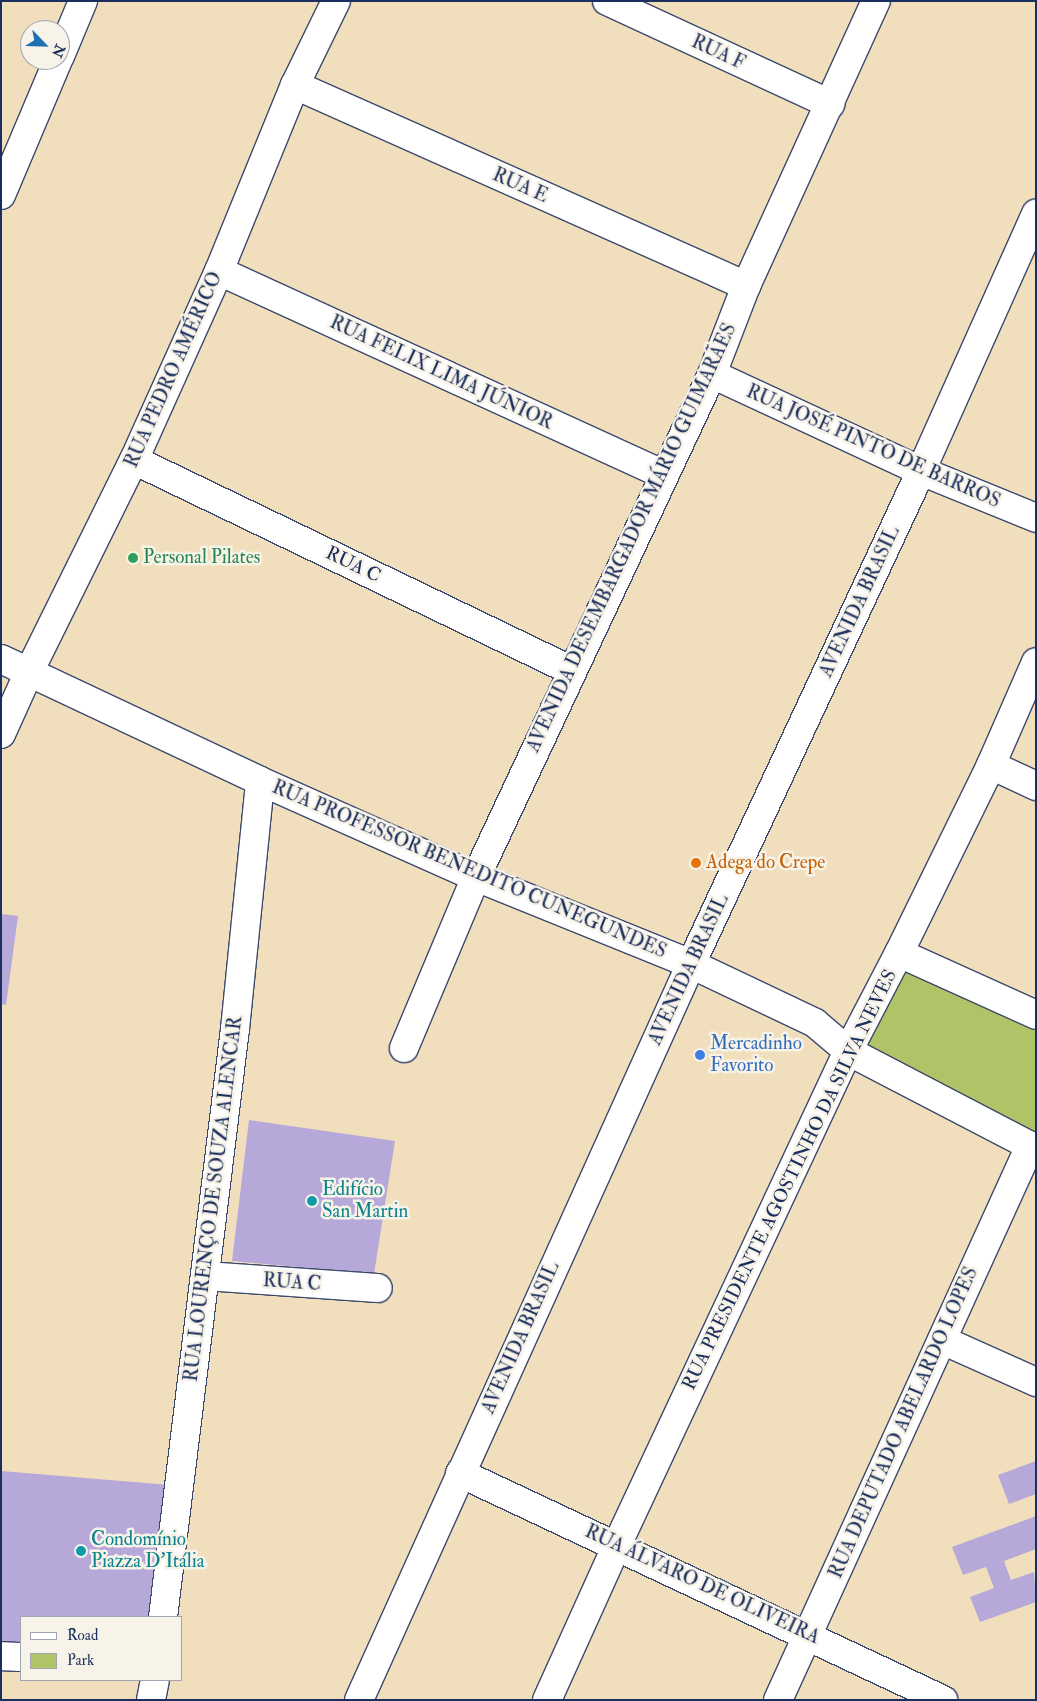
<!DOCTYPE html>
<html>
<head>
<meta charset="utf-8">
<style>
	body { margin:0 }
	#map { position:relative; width:1037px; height:1701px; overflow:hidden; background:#f0debd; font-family:"IM FELL Double Pica",serif }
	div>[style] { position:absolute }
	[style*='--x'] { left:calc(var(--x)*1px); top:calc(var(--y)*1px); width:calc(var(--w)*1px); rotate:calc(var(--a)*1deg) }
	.green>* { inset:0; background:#b0c366 }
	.building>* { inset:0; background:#b6a9d9 }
	.roads { filter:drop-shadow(1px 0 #3b496c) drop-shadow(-1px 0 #3b496c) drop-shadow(0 1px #3b496c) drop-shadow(0 -1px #3b496c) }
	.minor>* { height:28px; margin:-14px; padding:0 14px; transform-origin:14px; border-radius:14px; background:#fff }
	.dots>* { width:14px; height:14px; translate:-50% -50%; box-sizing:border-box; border:2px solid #f7f3e8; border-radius:50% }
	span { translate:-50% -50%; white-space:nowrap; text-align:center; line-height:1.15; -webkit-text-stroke:5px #f7f3e8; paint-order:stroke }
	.street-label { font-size:19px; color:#1b2f5e }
	.leisure-label { font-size:19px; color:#27864d }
	.left { translate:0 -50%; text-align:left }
	.food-label { font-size:19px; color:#c56008 }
	.shop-label { font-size:19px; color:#366cbe }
	.culture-label { font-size:19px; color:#0d838f }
	.frame { position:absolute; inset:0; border:2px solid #1b2f5e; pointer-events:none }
	.legend { position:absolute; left:20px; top:1616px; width:162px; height:65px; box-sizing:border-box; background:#f7f3e8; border:1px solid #9fa5b1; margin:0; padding:6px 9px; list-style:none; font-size:15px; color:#1b2f5e }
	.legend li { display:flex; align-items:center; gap:10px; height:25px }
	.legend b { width:25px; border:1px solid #9fa5b1 }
	.north { position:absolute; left:20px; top:20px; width:50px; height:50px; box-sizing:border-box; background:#f7f3e8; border:1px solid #9fa5b1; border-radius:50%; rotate:114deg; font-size:14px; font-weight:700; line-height:20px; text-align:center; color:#1b2f5e }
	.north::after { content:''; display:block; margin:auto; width:18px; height:22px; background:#1f6fb2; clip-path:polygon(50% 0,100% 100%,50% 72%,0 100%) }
</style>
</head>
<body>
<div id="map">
	<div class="green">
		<div style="clip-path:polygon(899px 953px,1036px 1015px,1036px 1149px,848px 1051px)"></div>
	</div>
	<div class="building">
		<div style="clip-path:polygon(1px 914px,18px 916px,6px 1005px,1px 1004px)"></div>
		<div style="clip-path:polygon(249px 1120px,395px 1141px,374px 1274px,232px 1261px)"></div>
		<div style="clip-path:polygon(1036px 1461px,1036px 1494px,1009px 1504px,998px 1475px)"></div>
		<div style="clip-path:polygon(1px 1471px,170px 1485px,152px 1617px,21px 1617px,21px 1645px,1px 1644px)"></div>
		<div style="clip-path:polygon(1036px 1516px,1036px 1549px,1004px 1561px,1011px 1580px,1034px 1572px,1036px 1602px,980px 1622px,970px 1597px,994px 1588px,986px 1567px,963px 1575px,952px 1547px)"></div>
	</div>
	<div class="roads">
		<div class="minor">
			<div style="--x:607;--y:1;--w:246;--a:24.8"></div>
			<div style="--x:60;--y:56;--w:60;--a:-67.3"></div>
			<div style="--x:295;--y:85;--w:494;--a:24"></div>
			<div style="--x:1;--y:195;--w:147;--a:-67.1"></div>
			<div style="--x:219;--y:271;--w:490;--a:24.6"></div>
			<div style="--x:712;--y:374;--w:230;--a:24.9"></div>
			<div style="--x:921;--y:471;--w:124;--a:22.2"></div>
			<div style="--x:134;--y:460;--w:485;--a:25.7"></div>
			<div style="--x:1;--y:659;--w:286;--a:25.2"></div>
			<div style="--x:260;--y:781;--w:236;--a:24"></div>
			<div style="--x:476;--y:877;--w:232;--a:22"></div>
			<div style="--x:691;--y:964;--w:137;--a:25.4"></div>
			<div style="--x:815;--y:1023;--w:43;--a:40.3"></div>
			<div style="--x:848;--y:1051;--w:212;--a:27.5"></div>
			<div style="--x:1;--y:734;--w:68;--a:-65.7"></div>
			<div style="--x:29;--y:672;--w:237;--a:-63.7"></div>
			<div style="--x:134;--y:460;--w:207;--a:-65.8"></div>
			<div style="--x:219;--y:271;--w:201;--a:-67.8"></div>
			<div style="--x:295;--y:85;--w:93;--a:-64"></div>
			<div style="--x:991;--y:765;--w:50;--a:25"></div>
			<div style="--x:899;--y:953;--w:150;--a:24.3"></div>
			<div style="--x:404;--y:1048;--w:186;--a:-67.2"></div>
			<div style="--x:476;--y:877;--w:556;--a:-64.86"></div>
			<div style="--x:712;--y:374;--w:94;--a:-68.9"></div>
			<div style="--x:746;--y:286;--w:313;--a:-65.5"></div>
			<div style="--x:205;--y:1276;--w:173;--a:4"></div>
			<div style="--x:942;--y:1340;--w:103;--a:24.1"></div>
			<div style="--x:460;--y:1473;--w:534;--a:25.17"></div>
			<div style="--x:163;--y:1617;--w:592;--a:-83.02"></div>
			<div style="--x:235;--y:1029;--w:249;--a:-84.2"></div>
			<div style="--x:1;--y:1656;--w:20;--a:3"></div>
			<div style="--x:151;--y:1700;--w:20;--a:-79"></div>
			<div style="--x:359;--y:1700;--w:807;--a:-65.72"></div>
			<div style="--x:691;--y:964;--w:544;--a:-64.99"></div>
			<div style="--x:921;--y:471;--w:282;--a:-65.9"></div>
			<div style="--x:547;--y:1700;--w:170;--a:-65.7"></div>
			<div style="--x:617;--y:1545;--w:545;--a:-64.94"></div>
			<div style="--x:848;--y:1051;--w:110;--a:-62.5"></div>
			<div style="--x:899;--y:953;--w:209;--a:-63.9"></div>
			<div style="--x:991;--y:765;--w:112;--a:-66.4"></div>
			<div style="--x:778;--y:1700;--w:609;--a:-65.54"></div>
		</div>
	</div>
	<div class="dots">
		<div style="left:133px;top:558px;background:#2e9e5b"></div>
		<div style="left:696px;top:863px;background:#e8710a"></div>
		<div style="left:700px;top:1055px;background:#3f7fe0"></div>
		<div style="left:312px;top:1201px;background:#0f9aa8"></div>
		<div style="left:81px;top:1551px;background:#0f9aa8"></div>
	</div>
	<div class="street-label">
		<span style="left:718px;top:53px;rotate:25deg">RUA F</span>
		<span style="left:520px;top:186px;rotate:24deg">RUA E</span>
		<span style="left:174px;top:370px;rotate:-66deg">RUA PEDRO AMÉRICO</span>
		<span style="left:441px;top:373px;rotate:25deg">RUA FELIX LIMA JÚNIOR</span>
		<span style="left:873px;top:447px;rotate:24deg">RUA JOSÉ PINTO DE BARROS</span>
		<span style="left:632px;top:538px;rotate:-65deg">AVENIDA DESEMBARGADOR MÁRIO GUIMARÃES</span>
		<span style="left:353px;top:565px;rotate:26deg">RUA C</span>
		<span style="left:860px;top:602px;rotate:-65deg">AVENIDA BRASIL</span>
		<span style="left:469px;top:870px;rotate:23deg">RUA PROFESSOR BENEDITO CUNEGUNDES</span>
		<span style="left:689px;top:970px;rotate:-65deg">AVENIDA BRASIL</span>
		<span style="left:790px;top:1180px;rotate:-64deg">RUA PRESIDENTE AGOSTINHO DA SILVA NEVES</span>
		<span style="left:214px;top:1199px;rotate:-83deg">RUA LOURENÇO DE SOUZA ALENCAR</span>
		<span style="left:292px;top:1283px;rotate:4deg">RUA C</span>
		<span style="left:521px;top:1338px;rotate:-66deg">AVENIDA BRASIL</span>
		<span style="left:904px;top:1423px;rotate:-66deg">RUA DEPUTADO ABELARDO LOPES</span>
		<span style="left:702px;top:1585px;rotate:25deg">RUA ÁLVARO DE OLIVEIRA</span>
	</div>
	<div class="leisure-label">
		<span class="left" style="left:143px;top:558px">Personal Pilates</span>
	</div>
	<div class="food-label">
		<span class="left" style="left:706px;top:863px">Adega do Crepe</span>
	</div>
	<div class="shop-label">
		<span class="left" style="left:710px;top:1055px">Mercadinho<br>Favorito</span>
	</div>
	<div class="culture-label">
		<span class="left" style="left:322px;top:1201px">Edifício<br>San Martin</span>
		<span class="left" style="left:91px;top:1551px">Condomínio<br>Piazza D'Itália</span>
	</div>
	<div class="frame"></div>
	<ul class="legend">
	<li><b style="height:6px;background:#fff"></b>Road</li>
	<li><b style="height:14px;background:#b0c366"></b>Park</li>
	</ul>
	<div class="north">N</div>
</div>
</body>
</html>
